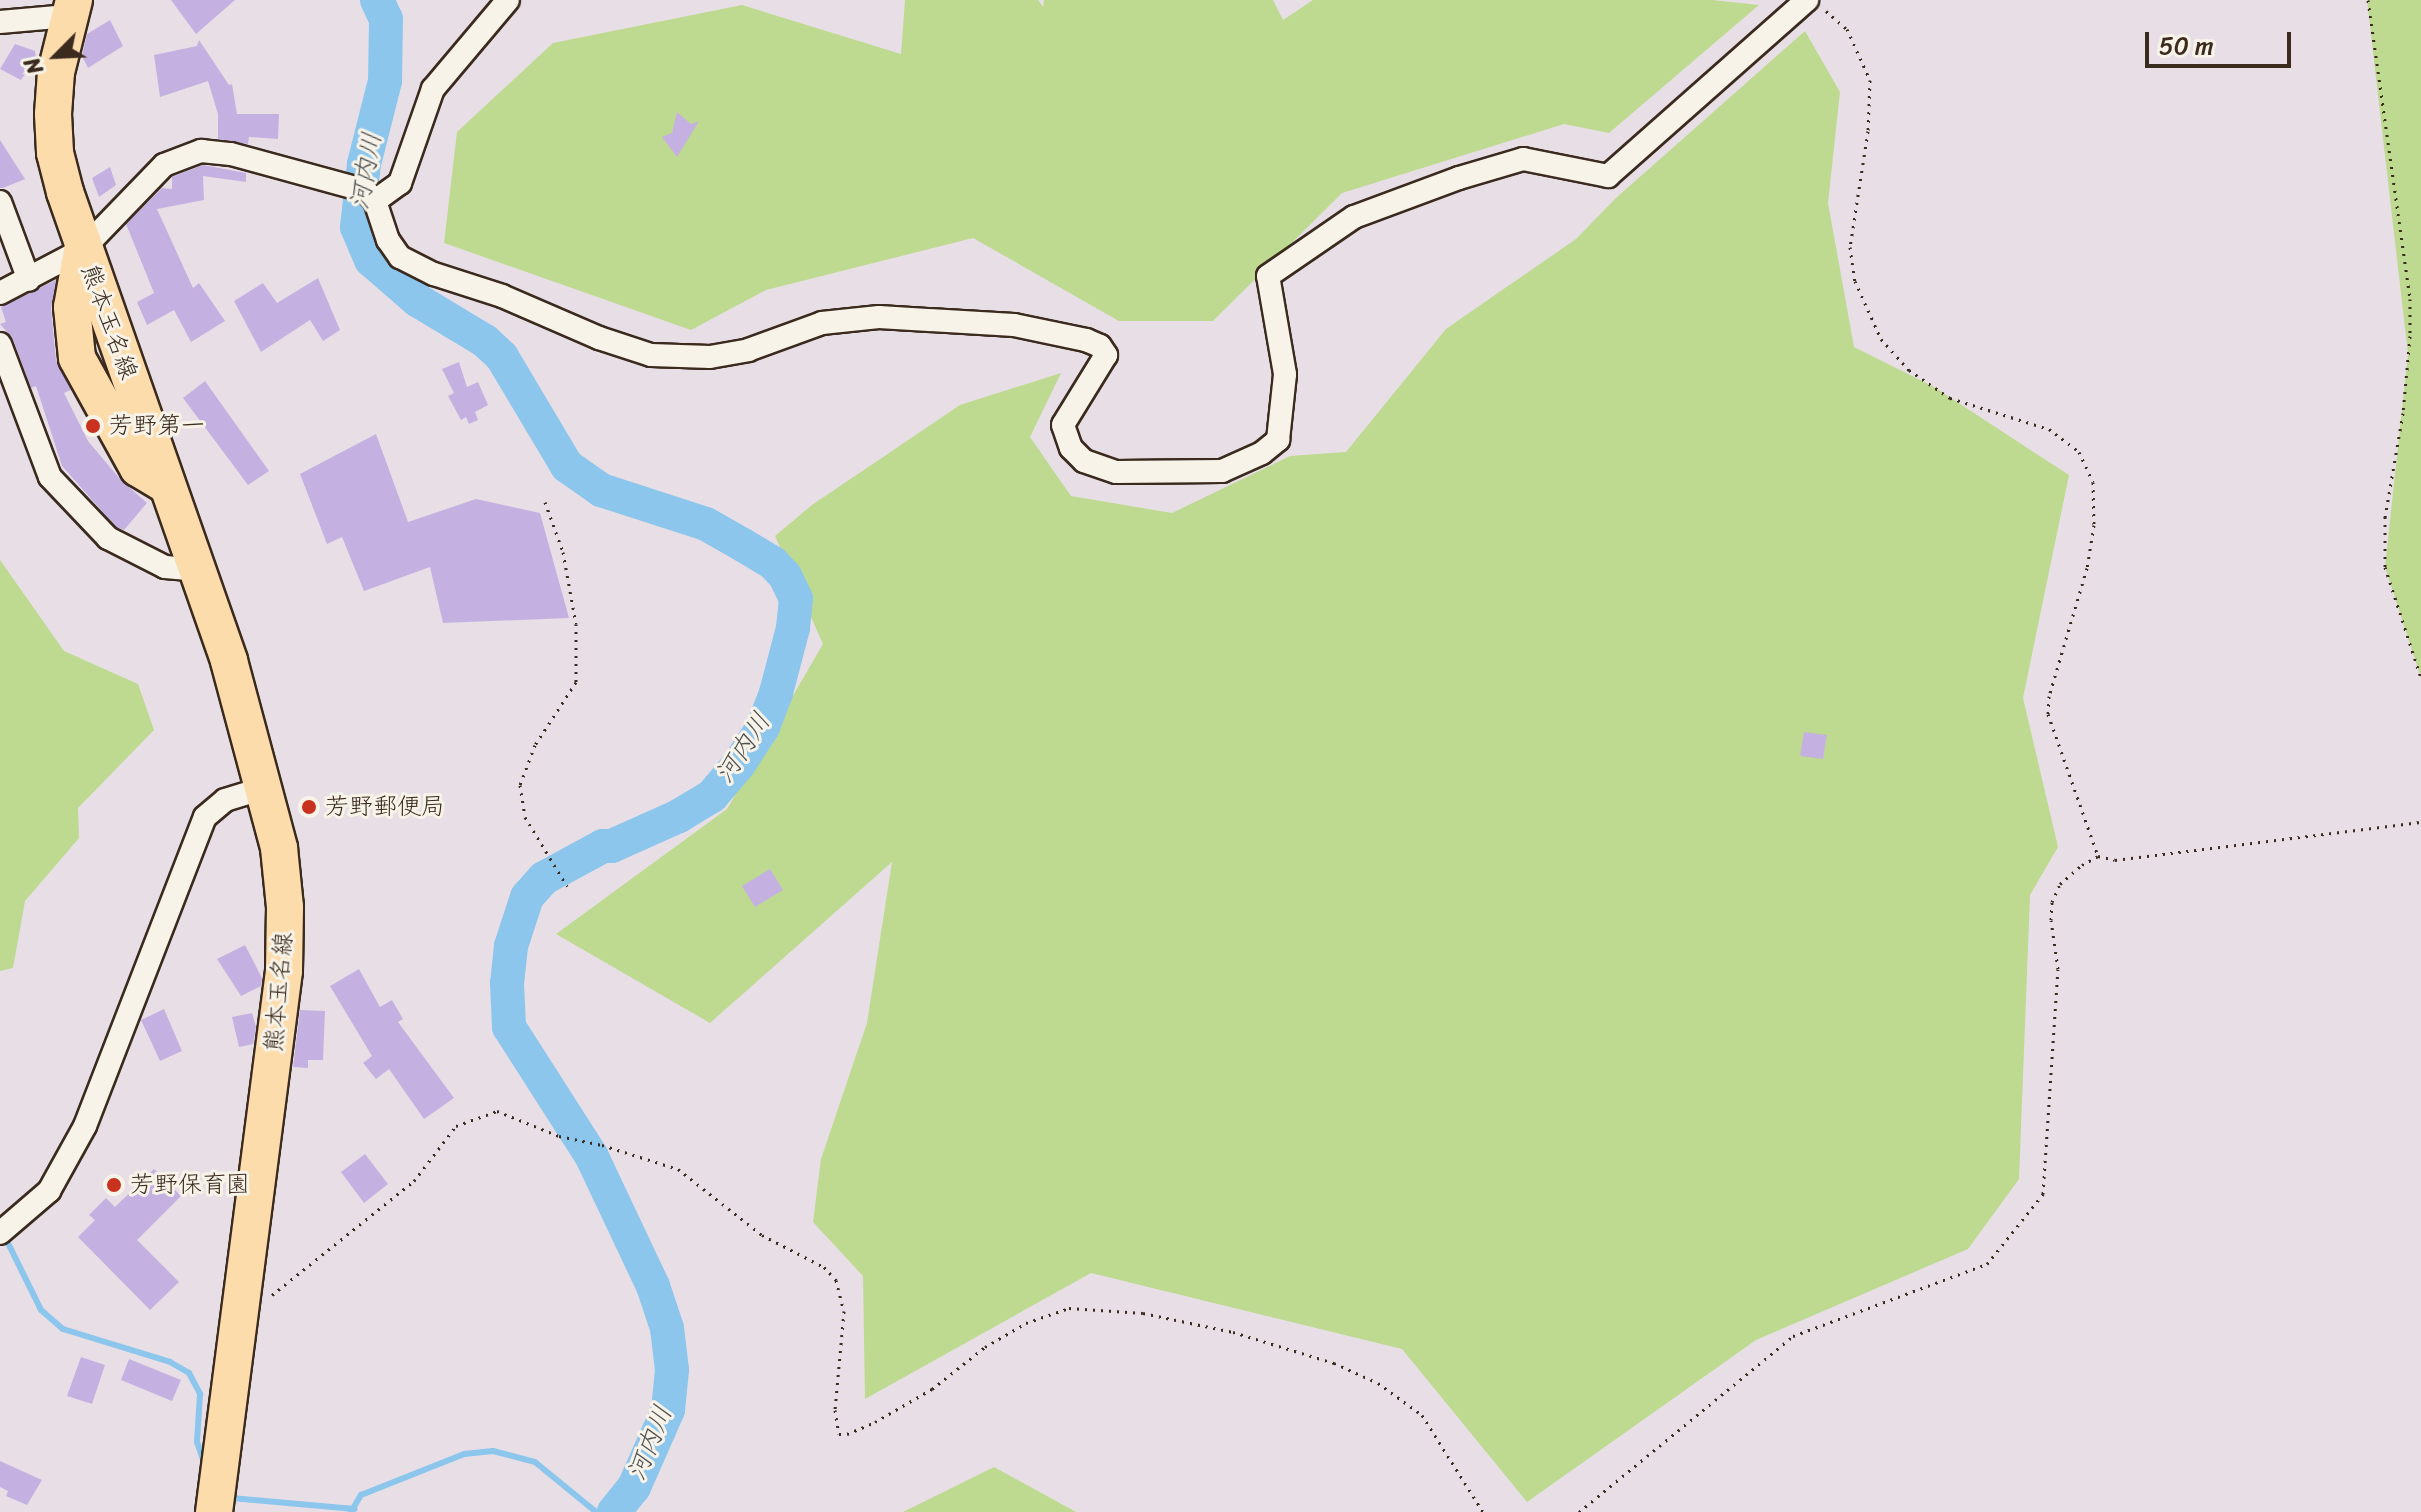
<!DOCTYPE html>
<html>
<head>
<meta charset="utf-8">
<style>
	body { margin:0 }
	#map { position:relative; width:2421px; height:1512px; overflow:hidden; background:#e8dfe6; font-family:Sriracha,"Klee One",sans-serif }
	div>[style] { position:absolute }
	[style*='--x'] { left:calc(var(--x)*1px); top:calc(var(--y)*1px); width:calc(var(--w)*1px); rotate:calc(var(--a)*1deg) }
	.green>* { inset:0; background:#bed990 }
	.stream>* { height:6px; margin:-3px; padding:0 3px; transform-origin:3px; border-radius:3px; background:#8cc6ec }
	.river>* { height:34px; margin:-17px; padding:0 17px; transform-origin:17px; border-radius:17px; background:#8cc6ec }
	.building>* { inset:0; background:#c5b1e1 }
	.path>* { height:3px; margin-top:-1.5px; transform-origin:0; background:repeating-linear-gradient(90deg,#3b2a1e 0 2px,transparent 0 8px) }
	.roads { filter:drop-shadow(2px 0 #3b2a1e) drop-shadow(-2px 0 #3b2a1e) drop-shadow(0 2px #3b2a1e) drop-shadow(0 -2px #3b2a1e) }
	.street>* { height:22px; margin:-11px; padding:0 11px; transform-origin:11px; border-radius:11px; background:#f7f3e8 }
	.primary>* { height:36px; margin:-18px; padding:0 18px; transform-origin:18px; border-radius:18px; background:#fddcac }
	.dots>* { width:22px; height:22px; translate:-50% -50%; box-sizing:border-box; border:4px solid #f7f3e8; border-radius:50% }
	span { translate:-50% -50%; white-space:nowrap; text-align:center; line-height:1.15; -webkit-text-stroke:6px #f7f3e8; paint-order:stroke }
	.street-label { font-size:24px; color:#3b2a1e }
	.poi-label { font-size:24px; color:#3b2a1e }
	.left { translate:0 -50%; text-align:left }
	.water-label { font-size:26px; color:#4f5152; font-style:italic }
	.north { position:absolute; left:16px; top:16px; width:80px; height:80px; -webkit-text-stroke:6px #f7f3e8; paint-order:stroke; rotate:246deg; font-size:22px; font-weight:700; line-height:32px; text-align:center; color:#3b2a1e }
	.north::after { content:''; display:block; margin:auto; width:28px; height:36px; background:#3b2a1e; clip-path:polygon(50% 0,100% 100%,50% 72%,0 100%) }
	.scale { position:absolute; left:2145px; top:32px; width:146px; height:36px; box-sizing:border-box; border:4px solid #3b2a1e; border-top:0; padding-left:10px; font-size:24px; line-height:28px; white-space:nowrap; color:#3b2a1e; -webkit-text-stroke:6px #f7f3e8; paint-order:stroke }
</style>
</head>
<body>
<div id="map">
	<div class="green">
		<div style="clip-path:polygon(905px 0,1038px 0,1043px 7px,1044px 0,1273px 0,1283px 20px,1313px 0,1712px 0,1759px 5px,1609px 133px,1564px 124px,1342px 193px,1213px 321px,1119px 321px,973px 238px,766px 290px,691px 330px,444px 243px,457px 132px,553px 43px,742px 5px,901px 54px)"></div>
		<div style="clip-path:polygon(2367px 0,2421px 0,2421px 678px,2385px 567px,2408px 354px)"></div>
		<div style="clip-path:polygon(1805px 31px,1840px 92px,1828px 203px,1854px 347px,1934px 387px,2069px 475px,2023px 698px,2058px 847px,2030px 895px,2019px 1179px,1968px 1249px,1756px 1340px,1527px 1502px,1402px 1349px,1091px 1273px,865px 1399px,863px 1276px,813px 1222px,821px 1159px,867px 1023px,892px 862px,710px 1023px,556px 934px,727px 809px,823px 644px,775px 536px,812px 505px,960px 405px,1061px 373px,1030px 437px,1071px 496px,1172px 513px,1290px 456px,1346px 452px,1446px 329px,1576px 239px,1616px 198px)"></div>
		<div style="clip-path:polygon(0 560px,64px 651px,138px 684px,154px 730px,78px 808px,79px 838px,25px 901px,13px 968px,0 971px)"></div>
		<div style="clip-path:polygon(994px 1467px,1076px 1512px,903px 1512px)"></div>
	</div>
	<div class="stream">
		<div style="--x:5;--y:1237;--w:81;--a:63.7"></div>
		<div style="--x:41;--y:1310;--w:29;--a:41"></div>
		<div style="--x:63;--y:1329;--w:112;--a:17.1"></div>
		<div style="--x:170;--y:1362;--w:22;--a:30"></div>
		<div style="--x:189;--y:1373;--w:24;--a:62"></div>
		<div style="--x:200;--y:1394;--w:48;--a:93.6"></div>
		<div style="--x:197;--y:1442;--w:18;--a:71"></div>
		<div style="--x:232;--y:1498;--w:123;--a:5.1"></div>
		<div style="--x:351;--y:1512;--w:20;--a:-60"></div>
		<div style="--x:361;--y:1495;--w:111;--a:-21.7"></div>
		<div style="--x:464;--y:1454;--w:29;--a:-6"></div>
		<div style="--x:493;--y:1451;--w:43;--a:14.7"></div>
		<div style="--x:535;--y:1462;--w:79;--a:39.3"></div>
	</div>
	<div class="river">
		<div style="--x:377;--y:0;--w:21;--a:65"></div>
		<div style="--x:386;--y:19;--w:62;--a:90.9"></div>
		<div style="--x:385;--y:81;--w:86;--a:104.2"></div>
		<div style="--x:364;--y:164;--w:63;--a:96.3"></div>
		<div style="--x:357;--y:227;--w:36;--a:67"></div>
		<div style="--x:371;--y:260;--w:61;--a:41"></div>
		<div style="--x:417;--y:300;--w:79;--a:31.1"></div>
		<div style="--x:485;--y:341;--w:23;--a:43"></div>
		<div style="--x:502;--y:357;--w:127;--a:59.2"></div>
		<div style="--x:567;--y:466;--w:42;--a:35.2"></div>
		<div style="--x:601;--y:490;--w:110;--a:17.9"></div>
		<div style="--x:706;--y:524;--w:43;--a:29.6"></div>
		<div style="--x:743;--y:545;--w:35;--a:31"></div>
		<div style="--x:773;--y:563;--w:18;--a:47"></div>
		<div style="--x:785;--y:576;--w:25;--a:64"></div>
		<div style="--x:796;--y:599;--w:29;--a:96"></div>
		<div style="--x:793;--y:628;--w:67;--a:104.7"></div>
		<div style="--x:776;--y:693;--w:36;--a:111"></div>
		<div style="--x:763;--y:727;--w:44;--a:123"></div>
		<div style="--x:739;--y:764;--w:42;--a:130.2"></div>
		<div style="--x:712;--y:796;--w:39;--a:149"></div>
		<div style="--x:679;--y:816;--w:73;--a:155.9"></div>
		<div style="--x:612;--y:846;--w:9;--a:180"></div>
		<div style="--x:603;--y:846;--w:67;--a:151.5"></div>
		<div style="--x:544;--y:878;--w:25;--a:132"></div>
		<div style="--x:527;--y:897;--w:52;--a:108.1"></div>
		<div style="--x:511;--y:946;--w:37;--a:96"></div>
		<div style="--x:507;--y:983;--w:44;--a:87.4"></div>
		<div style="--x:509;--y:1027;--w:154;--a:57.4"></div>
		<div style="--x:592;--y:1157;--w:143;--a:64.7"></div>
		<div style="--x:653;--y:1286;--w:44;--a:71.6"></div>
		<div style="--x:667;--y:1328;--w:42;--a:83.2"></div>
		<div style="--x:672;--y:1370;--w:40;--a:95.7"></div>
		<div style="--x:668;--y:1410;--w:84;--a:113.8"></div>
		<div style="--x:634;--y:1487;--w:32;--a:129"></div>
	</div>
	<div class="building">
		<div style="clip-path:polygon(171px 0,235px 0,196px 34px)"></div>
		<div style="clip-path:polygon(110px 20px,123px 46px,88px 68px,82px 56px,87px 34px)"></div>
		<div style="clip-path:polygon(199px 40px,229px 85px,232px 84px,237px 114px,279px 114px,278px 139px,249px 137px,248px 144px,218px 139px,218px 114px,208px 81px,160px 97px,154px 55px,197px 46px)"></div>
		<div style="clip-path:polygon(15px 44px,35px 51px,36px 58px,21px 80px,0 69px)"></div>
		<div style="clip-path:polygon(677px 112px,691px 124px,699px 121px,677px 157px,662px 137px,672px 133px)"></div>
		<div style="clip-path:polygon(0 140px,25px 179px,3px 188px,0 188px)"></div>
		<div style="clip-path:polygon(203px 165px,246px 173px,246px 182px,203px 176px,204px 200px,157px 209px,193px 288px,199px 283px,225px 321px,191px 342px,174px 310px,147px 325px,137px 302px,154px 293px,126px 224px,162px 188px,172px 189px,172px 177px)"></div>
		<div style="clip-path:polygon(110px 167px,116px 185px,99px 197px,92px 178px)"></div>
		<div style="clip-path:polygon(318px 278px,340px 330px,323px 341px,310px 320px,261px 352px,234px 301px,263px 283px,277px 303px)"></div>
		<div style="clip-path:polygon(56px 280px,51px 309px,56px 360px,71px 390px,64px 393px,88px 441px,120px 479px,147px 503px,124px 530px,116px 527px,62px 466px,36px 386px,31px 388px,13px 339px,0 324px,6px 322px,1px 307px)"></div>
		<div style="clip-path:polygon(459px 362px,467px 387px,478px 382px,488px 405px,475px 412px,478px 420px,469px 424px,466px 417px,461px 420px,448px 396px,454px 393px,442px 369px)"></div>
		<div style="clip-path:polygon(205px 381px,269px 471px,248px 485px,183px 398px)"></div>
		<div style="clip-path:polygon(376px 434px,408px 522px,476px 499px,540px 513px,569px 618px,443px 623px,430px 567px,364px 591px,342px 537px,327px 544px,300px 474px)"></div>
		<div style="clip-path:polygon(1804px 732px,1827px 735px,1823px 759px,1800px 756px)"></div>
		<div style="clip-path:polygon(770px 869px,783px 890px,755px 907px,742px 886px)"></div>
		<div style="clip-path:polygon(245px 945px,262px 978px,261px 986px,241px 996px,217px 959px)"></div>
		<div style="clip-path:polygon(359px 969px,380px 1007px,392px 1000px,403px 1019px,398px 1022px,454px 1098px,424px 1119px,389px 1069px,376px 1079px,363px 1063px,372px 1056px,330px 986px)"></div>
		<div style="clip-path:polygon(164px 1009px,182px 1051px,160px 1061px,141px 1020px)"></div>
		<div style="clip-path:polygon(300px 1010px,325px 1011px,323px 1060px,308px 1060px,308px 1068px,293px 1067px)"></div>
		<div style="clip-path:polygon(252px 1013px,256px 1027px,253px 1044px,239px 1047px,232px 1017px)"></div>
		<div style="clip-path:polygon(365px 1154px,388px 1184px,364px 1203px,341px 1172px)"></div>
		<div style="clip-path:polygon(154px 1169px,181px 1196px,137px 1240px,179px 1282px,150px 1310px,78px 1237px,95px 1220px,89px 1215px,106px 1198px,115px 1207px)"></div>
		<div style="clip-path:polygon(81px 1357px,105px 1365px,92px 1404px,67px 1396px)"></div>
		<div style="clip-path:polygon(129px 1359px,181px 1380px,172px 1401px,121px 1380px)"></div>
		<div style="clip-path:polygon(0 1461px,42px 1480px,27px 1505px,6px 1496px,8px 1491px,0 1487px)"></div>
	</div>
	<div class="path">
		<div style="--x:2368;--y:0;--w:302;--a:82"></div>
		<div style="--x:2410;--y:299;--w:37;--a:90"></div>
		<div style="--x:2410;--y:336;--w:77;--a:95.2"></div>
		<div style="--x:2403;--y:413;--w:106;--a:99.8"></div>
		<div style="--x:2385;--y:517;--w:50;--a:90"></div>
		<div style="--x:2385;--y:567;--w:117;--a:72"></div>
		<div style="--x:1826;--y:11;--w:28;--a:41"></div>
		<div style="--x:1847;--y:29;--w:56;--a:65.7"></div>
		<div style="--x:1870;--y:80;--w:51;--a:92.2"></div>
		<div style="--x:1868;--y:131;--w:117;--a:98.8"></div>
		<div style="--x:1850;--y:247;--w:34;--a:82"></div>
		<div style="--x:1855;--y:281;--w:64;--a:65.9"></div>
		<div style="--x:1881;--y:339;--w:42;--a:47.9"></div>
		<div style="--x:1909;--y:370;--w:50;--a:34.3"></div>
		<div style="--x:1950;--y:398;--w:104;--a:17.4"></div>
		<div style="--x:2049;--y:429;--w:38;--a:37"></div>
		<div style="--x:2079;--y:452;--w:33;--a:65"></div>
		<div style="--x:2093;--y:482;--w:43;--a:88.7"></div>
		<div style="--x:2094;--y:525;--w:44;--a:99.2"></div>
		<div style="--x:2087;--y:568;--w:134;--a:106.5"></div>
		<div style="--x:2049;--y:696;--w:18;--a:93"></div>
		<div style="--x:2048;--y:714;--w:151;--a:70.6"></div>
		<div style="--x:545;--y:502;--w:53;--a:70.2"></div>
		<div style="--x:563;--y:552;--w:73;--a:79.8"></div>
		<div style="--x:576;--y:624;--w:58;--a:90"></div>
		<div style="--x:576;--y:682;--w:75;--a:123.1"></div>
		<div style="--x:535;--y:745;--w:43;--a:110.6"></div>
		<div style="--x:520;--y:785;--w:32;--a:81"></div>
		<div style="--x:525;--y:817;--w:81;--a:58.7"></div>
		<div style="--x:272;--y:1295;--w:182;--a:-38.8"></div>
		<div style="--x:414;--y:1181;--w:69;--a:-52.6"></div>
		<div style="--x:456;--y:1126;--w:44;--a:-20.1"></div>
		<div style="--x:497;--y:1111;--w:67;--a:22"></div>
		<div style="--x:559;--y:1136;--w:44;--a:11.8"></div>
		<div style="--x:602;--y:1145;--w:80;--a:17.5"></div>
		<div style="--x:678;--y:1169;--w:107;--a:38.2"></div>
		<div style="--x:762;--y:1235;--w:70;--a:27.3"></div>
		<div style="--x:824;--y:1267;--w:18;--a:47"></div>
		<div style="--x:836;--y:1280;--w:32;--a:76"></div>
		<div style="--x:844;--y:1311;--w:99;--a:95.2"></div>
		<div style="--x:835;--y:1410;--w:24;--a:81"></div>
		<div style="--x:839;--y:1434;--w:8;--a:0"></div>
		<div style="--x:847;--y:1434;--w:30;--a:-23"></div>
		<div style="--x:875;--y:1422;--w:66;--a:-30.1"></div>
		<div style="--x:932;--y:1389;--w:68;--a:-38.4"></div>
		<div style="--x:985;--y:1347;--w:48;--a:-30.3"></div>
		<div style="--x:1026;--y:1323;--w:46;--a:-19.2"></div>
		<div style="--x:1069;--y:1308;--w:74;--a:3.9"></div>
		<div style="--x:1143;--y:1313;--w:92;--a:11.9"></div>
		<div style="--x:1233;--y:1332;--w:106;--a:17.1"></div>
		<div style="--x:1334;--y:1363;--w:48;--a:24.4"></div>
		<div style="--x:1378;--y:1383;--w:54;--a:36"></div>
		<div style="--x:1422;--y:1415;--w:115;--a:57.8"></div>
		<div style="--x:1579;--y:1512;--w:277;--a:-39.4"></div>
		<div style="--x:1793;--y:1336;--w:207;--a:-20.4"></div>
		<div style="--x:1987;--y:1264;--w:90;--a:-51.3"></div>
		<div style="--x:2043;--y:1194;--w:225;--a:-86.2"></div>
		<div style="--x:2058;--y:969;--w:49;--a:-98.1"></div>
		<div style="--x:2051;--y:920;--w:18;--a:-87"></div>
		<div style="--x:2052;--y:902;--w:20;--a:-66"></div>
		<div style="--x:2060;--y:884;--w:29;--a:-41"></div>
		<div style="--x:2082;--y:865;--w:18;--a:-29"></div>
		<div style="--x:2098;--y:856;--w:17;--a:13"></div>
		<div style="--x:2115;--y:860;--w:308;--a:-7.1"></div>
	</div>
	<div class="roads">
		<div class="street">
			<div style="--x:0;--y:22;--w:68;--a:-5"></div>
			<div style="--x:375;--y:201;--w:31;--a:-36"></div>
			<div style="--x:400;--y:183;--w:100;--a:-70.7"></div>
			<div style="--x:433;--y:89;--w:116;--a:-49.9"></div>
			<div style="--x:0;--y:202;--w:83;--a:69.6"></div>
			<div style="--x:0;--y:293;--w:93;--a:-27.7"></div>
			<div style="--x:82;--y:250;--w:118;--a:-46"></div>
			<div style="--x:164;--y:165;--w:40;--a:-21"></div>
			<div style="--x:201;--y:151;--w:30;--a:6"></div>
			<div style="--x:231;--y:154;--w:140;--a:15.3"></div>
			<div style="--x:366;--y:191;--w:13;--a:48"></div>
			<div style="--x:375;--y:201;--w:41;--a:71.6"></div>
			<div style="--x:388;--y:240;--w:21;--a:55"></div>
			<div style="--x:400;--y:257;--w:38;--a:27"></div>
			<div style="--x:434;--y:274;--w:71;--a:17.9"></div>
			<div style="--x:502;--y:296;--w:106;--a:23.4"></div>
			<div style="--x:599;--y:338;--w:55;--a:18.1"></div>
			<div style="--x:651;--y:355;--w:59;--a:1.9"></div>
			<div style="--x:710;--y:357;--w:39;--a:-10"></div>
			<div style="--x:748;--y:350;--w:79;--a:-20"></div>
			<div style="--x:822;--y:323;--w:57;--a:-6"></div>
			<div style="--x:879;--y:317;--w:135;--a:3.4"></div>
			<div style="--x:1014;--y:325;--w:74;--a:11.8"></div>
			<div style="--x:1086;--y:340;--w:15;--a:23"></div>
			<div style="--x:1100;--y:346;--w:11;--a:56"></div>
			<div style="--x:1106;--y:355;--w:82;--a:121.6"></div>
			<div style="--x:1063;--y:425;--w:24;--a:71"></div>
			<div style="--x:1071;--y:448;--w:18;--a:45"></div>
			<div style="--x:1084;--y:461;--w:34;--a:19"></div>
			<div style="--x:1116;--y:472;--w:106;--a:-0.5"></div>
			<div style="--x:1222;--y:471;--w:44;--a:-24.2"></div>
			<div style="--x:1262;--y:453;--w:21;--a:-39"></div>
			<div style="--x:1278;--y:440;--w:66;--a:-83.9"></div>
			<div style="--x:1285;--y:374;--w:99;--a:-99.8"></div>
			<div style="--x:1268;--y:276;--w:104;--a:-34.5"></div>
			<div style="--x:1354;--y:217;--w:112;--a:-20.4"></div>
			<div style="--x:1459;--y:178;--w:67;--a:-16.5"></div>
			<div style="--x:1523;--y:159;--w:87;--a:11.3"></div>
			<div style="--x:1608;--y:176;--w:266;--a:-41.5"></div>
			<div style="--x:0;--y:344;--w:142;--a:69.4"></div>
			<div style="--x:50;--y:477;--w:84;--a:46.4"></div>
			<div style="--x:108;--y:538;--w:64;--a:27"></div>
			<div style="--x:165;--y:567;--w:32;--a:5"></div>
			<div style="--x:0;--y:1233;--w:65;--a:-40.6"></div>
			<div style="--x:49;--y:1191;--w:74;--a:-61"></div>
			<div style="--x:85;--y:1126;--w:331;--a:-68.8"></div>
			<div style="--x:205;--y:817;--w:26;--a:-40"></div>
			<div style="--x:225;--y:800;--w:41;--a:-17.1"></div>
		</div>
		<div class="primary">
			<div style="--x:74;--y:0;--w:74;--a:104"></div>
			<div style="--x:56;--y:72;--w:42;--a:94.1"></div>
			<div style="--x:53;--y:114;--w:39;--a:87"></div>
			<div style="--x:55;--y:153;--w:40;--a:75.6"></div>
			<div style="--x:65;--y:192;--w:497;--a:70.7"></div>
			<div style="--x:229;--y:661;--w:194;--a:75"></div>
			<div style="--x:279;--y:848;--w:59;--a:84.2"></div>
			<div style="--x:285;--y:907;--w:64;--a:90.9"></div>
			<div style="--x:284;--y:971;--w:546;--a:97.37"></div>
			<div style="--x:82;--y:251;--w:57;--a:100.1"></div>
			<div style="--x:72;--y:307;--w:51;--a:84.4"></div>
			<div style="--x:77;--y:358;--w:126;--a:61"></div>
			<div style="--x:138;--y:468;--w:31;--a:31"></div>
		</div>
	</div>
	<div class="dots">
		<div style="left:93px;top:426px;background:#c8321e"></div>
		<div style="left:309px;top:807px;background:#c8321e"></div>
		<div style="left:114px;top:1185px;background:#c8321e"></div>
	</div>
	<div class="street-label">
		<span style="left:109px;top:322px;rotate:70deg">熊本玉名線</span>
		<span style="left:279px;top:992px;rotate:-85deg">熊本玉名線</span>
	</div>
	<div class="poi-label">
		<span class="left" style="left:109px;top:426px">芳野第一</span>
		<span class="left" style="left:325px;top:807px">芳野郵便局</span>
		<span class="left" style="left:130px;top:1185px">芳野保育園</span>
	</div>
	<div class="water-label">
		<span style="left:366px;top:171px;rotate:-80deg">河内川</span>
		<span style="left:743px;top:748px;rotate:-57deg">河内川</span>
		<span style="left:650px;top:1443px;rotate:-68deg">河内川</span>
	</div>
	<div class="north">N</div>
	<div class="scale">50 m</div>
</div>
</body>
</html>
